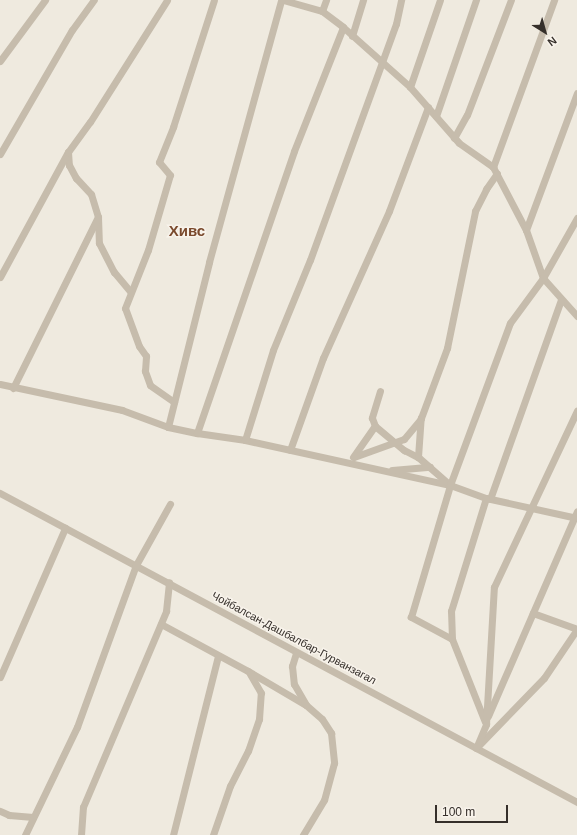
<!DOCTYPE html>
<html>
<head>
<meta charset="utf-8">
<style>
	body { margin:0 }
	#map { position:relative; width:577px; height:835px; overflow:hidden; background:#efeadf; font-family:Helvetica,sans-serif }
	div>[style] { position:absolute }
	[style*='--x'] { left:calc(var(--x)*1px); top:calc(var(--y)*1px); width:calc(var(--w)*1px); rotate:calc(var(--a)*1deg) }
	.minor>* { height:7px; margin:-3.5px; padding:0 3.5px; transform-origin:3.5px; border-radius:3.5px; background:#c6bcac }
	span { translate:-50% -50%; white-space:nowrap; text-align:center; line-height:1.15; -webkit-text-stroke:3px #f8f3eb; paint-order:stroke }
	.street-label { font-size:11px; color:#352f2a }
	.district-label { font-size:15px; color:#7a4a2d; font-weight:700 }
	.north { position:absolute; left:525px; top:12px; width:40px; height:40px; -webkit-text-stroke:3px #f8f3eb; paint-order:stroke; rotate:143deg; font-size:11px; font-weight:700; line-height:16px; text-align:center; color:#352f2a }
	.north::after { content:''; display:block; margin:auto; width:14px; height:18px; background:#352f2a; clip-path:polygon(50% 0,100% 100%,50% 72%,0 100%) }
	.scale { position:absolute; left:435px; top:805px; width:73px; height:18px; box-sizing:border-box; border:2px solid #352f2a; border-top:0; padding-left:5px; font-size:12px; line-height:14px; white-space:nowrap; color:#352f2a; -webkit-text-stroke:3px #f8f3eb; paint-order:stroke }
</style>
</head>
<body>
<div id="map">
	<div class="minor">
		<div style="--x:283;--y:0;--w:41;--a:15.8"></div>
		<div style="--x:322;--y:11;--w:26;--a:37"></div>
		<div style="--x:343;--y:27;--w:90;--a:41.8"></div>
		<div style="--x:410;--y:87;--w:74;--a:48.8"></div>
		<div style="--x:459;--y:143;--w:42;--a:35.2"></div>
		<div style="--x:493;--y:167;--w:71;--a:62.4"></div>
		<div style="--x:526;--y:230;--w:51;--a:70.5"></div>
		<div style="--x:543;--y:278;--w:51;--a:48.2"></div>
		<div style="--x:322;--y:11;--w:12;--a:-70"></div>
		<div style="--x:352;--y:36;--w:38;--a:-73"></div>
		<div style="--x:0;--y:61;--w:76;--a:-53.6"></div>
		<div style="--x:410;--y:87;--w:92;--a:-71"></div>
		<div style="--x:436;--y:116;--w:123;--a:-71"></div>
		<div style="--x:454;--y:138;--w:26;--a:-61"></div>
		<div style="--x:467;--y:115;--w:123;--a:-69.1"></div>
		<div style="--x:68;--y:152;--w:13;--a:86"></div>
		<div style="--x:69;--y:165;--w:15;--a:62"></div>
		<div style="--x:76;--y:178;--w:22;--a:47"></div>
		<div style="--x:91;--y:194;--w:24;--a:73"></div>
		<div style="--x:98;--y:217;--w:26;--a:88"></div>
		<div style="--x:99;--y:243;--w:33;--a:63"></div>
		<div style="--x:114;--y:272;--w:26;--a:50"></div>
		<div style="--x:0;--y:154;--w:143;--a:-59.9"></div>
		<div style="--x:72;--y:30;--w:37;--a:-54"></div>
		<div style="--x:493;--y:167;--w:178;--a:-69.9"></div>
		<div style="--x:526;--y:230;--w:146;--a:-69.6"></div>
		<div style="--x:0;--y:277;--w:142;--a:-61.5"></div>
		<div style="--x:68;--y:152;--w:37;--a:-54"></div>
		<div style="--x:90;--y:122;--w:144;--a:-57.7"></div>
		<div style="--x:0;--y:384;--w:125;--a:12"></div>
		<div style="--x:122;--y:410;--w:49;--a:20.3"></div>
		<div style="--x:168;--y:427;--w:30;--a:12"></div>
		<div style="--x:197;--y:433;--w:49;--a:8.3"></div>
		<div style="--x:245;--y:440;--w:210;--a:12.4"></div>
		<div style="--x:13;--y:388;--w:191;--a:-63.6"></div>
		<div style="--x:380;--y:391;--w:28;--a:107"></div>
		<div style="--x:372;--y:418;--w:9;--a:69"></div>
		<div style="--x:375;--y:426;--w:38;--a:40"></div>
		<div style="--x:404;--y:450;--w:16;--a:27"></div>
		<div style="--x:418;--y:457;--w:43;--a:41.2"></div>
		<div style="--x:450;--y:485;--w:38;--a:20"></div>
		<div style="--x:486;--y:498;--w:93;--a:12.4"></div>
		<div style="--x:174;--y:402;--w:29;--a:-145"></div>
		<div style="--x:150;--y:385;--w:15;--a:-110"></div>
		<div style="--x:145;--y:371;--w:15;--a:-86"></div>
		<div style="--x:146;--y:356;--w:12;--a:-125"></div>
		<div style="--x:139;--y:346;--w:40;--a:-110.2"></div>
		<div style="--x:125;--y:308;--w:62;--a:-68.4"></div>
		<div style="--x:148;--y:250;--w:78;--a:-73.7"></div>
		<div style="--x:170;--y:175;--w:17;--a:-130"></div>
		<div style="--x:159;--y:162;--w:38;--a:-68"></div>
		<div style="--x:173;--y:127;--w:133;--a:-72.1"></div>
		<div style="--x:168;--y:427;--w:170;--a:-76"></div>
		<div style="--x:209;--y:262;--w:272;--a:-74.6"></div>
		<div style="--x:197;--y:433;--w:298;--a:-71"></div>
		<div style="--x:294;--y:151;--w:133;--a:-68.4"></div>
		<div style="--x:245;--y:440;--w:94;--a:-72.7"></div>
		<div style="--x:273;--y:350;--w:97;--a:-67.7"></div>
		<div style="--x:310;--y:260;--w:251;--a:-70"></div>
		<div style="--x:396;--y:24;--w:25;--a:-78"></div>
		<div style="--x:290;--y:450;--w:98;--a:-70.3"></div>
		<div style="--x:323;--y:358;--w:161;--a:-65.8"></div>
		<div style="--x:389;--y:211;--w:111;--a:-69.4"></div>
		<div style="--x:353;--y:457;--w:38;--a:-55"></div>
		<div style="--x:354;--y:457;--w:53;--a:-19.8"></div>
		<div style="--x:404;--y:439;--w:26;--a:-50"></div>
		<div style="--x:418;--y:457;--w:39;--a:-86"></div>
		<div style="--x:421;--y:418;--w:75;--a:-69.6"></div>
		<div style="--x:447;--y:348;--w:140;--a:-78.4"></div>
		<div style="--x:475;--y:211;--w:25;--a:-63"></div>
		<div style="--x:486;--y:189;--w:19;--a:-55"></div>
		<div style="--x:392;--y:470;--w:38;--a:-5"></div>
		<div style="--x:0;--y:493;--w:655;--a:28.17"></div>
		<div style="--x:490;--y:499;--w:211;--a:-70.4"></div>
		<div style="--x:161;--y:624;--w:99;--a:28.4"></div>
		<div style="--x:248;--y:671;--w:67;--a:30.4"></div>
		<div style="--x:306;--y:705;--w:21;--a:41"></div>
		<div style="--x:322;--y:719;--w:17;--a:57"></div>
		<div style="--x:331;--y:733;--w:30;--a:84"></div>
		<div style="--x:334;--y:763;--w:38;--a:105"></div>
		<div style="--x:324;--y:800;--w:41;--a:121"></div>
		<div style="--x:452;--y:639;--w:47;--a:-151.8"></div>
		<div style="--x:411;--y:617;--w:138;--a:-73.5"></div>
		<div style="--x:450;--y:485;--w:173;--a:-69.7"></div>
		<div style="--x:510;--y:323;--w:56;--a:-53.7"></div>
		<div style="--x:543;--y:278;--w:69;--a:-60.5"></div>
		<div style="--x:296;--y:653;--w:14;--a:107"></div>
		<div style="--x:292;--y:666;--w:18;--a:84"></div>
		<div style="--x:294;--y:684;--w:24;--a:60"></div>
		<div style="--x:0;--y:677;--w:163;--a:-66.4"></div>
		<div style="--x:488;--y:716;--w:223;--a:-66.5"></div>
		<div style="--x:485;--y:722;--w:89;--a:-111.7"></div>
		<div style="--x:452;--y:639;--w:28;--a:-92"></div>
		<div style="--x:451;--y:611;--w:118;--a:-72.8"></div>
		<div style="--x:479;--y:745;--w:93;--a:-45.9"></div>
		<div style="--x:544;--y:678;--w:59;--a:-56"></div>
		<div style="--x:577;--y:629;--w:47;--a:-160"></div>
		<div style="--x:476;--y:748;--w:26;--a:-67"></div>
		<div style="--x:486;--y:724;--w:137;--a:-86.7"></div>
		<div style="--x:494;--y:587;--w:195;--a:-64.8"></div>
		<div style="--x:0;--y:811;--w:10;--a:24"></div>
		<div style="--x:9;--y:815;--w:24;--a:5"></div>
		<div style="--x:25;--y:835;--w:120;--a:-64.3"></div>
		<div style="--x:77;--y:727;--w:172;--a:-70"></div>
		<div style="--x:136;--y:565;--w:70;--a:-60.9"></div>
		<div style="--x:81;--y:835;--w:28;--a:-86"></div>
		<div style="--x:83;--y:807;--w:213;--a:-67"></div>
		<div style="--x:166;--y:611;--w:29;--a:-84"></div>
		<div style="--x:173;--y:835;--w:185;--a:-75.9"></div>
		<div style="--x:213;--y:835;--w:52;--a:-70.9"></div>
		<div style="--x:230;--y:786;--w:39;--a:-63"></div>
		<div style="--x:248;--y:751;--w:34;--a:-71"></div>
		<div style="--x:259;--y:719;--w:26;--a:-86"></div>
		<div style="--x:261;--y:693;--w:22;--a:-120"></div>
	</div>
	<div class="street-label">
		<span style="left:294px;top:638px;rotate:28deg">Чойбалсан-Дашбалбар-Гурванзагал</span>
	</div>
	<div class="district-label">
		<span style="left:187px;top:231px">Хивс</span>
	</div>
	<div class="north">N</div>
	<div class="scale">100 m</div>
</div>
</body>
</html>
